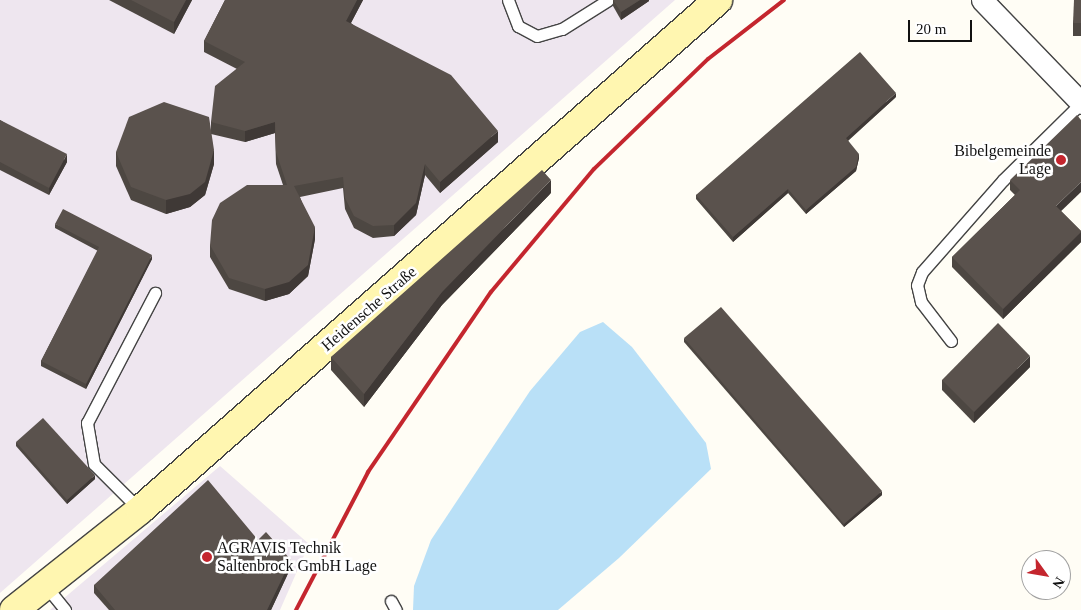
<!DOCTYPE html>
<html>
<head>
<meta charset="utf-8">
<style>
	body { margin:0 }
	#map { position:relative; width:1081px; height:610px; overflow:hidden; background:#fffdf5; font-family:"Times New Roman",serif }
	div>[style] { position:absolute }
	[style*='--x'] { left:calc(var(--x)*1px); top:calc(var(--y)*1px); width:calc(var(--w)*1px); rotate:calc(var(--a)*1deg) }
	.industrial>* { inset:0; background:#eee6ef }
	.water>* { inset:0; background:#b9e0f7 }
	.roads { filter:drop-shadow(1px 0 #444) drop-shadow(-1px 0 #444) drop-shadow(0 1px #444) drop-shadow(0 -1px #444) }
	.lane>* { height:11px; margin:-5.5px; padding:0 5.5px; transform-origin:5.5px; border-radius:5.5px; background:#fff }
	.street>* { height:21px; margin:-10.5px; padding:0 10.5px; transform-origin:10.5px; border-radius:10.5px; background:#fff }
	.secondary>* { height:28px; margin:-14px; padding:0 14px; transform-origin:14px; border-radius:14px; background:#fff6b0 }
	.rail>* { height:4px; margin:-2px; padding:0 2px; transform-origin:2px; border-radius:2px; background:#c4262e }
	.wall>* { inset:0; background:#4d4742 }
	.shaded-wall>* { inset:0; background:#3f3936 }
	.building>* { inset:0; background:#5a524d }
	.dots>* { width:14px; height:14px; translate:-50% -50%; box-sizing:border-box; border:2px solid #fff; border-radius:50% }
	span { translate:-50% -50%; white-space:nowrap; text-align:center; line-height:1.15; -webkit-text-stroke:5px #fff; paint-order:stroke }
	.poi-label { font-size:16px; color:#111 }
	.right { translate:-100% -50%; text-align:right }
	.left { translate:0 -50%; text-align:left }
	.street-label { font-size:16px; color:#111 }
	.north { position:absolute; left:1021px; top:550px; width:50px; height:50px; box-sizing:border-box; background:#fff; border:1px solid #a0a0a0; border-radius:50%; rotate:122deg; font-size:14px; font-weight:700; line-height:20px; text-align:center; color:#111 }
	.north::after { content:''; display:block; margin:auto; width:18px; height:22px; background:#c4262e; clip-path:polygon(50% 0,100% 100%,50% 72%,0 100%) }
	.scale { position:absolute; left:908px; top:20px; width:64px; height:22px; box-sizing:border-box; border:2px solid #111; border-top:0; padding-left:6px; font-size:15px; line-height:18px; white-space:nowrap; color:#111; -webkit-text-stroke:4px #fff; paint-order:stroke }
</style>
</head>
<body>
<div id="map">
	<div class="industrial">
		<div style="clip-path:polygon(0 0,675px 0,0 593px)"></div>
		<div style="clip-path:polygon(220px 466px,309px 544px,280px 610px,50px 610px)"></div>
	</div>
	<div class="water">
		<div style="clip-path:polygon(603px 322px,632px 347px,706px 443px,711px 469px,619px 558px,558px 610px,413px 610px,414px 586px,431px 540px,530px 391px,580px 332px)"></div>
	</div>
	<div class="roads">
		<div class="lane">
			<div style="--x:508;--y:0;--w:28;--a:69"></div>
			<div style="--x:518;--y:26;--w:21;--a:28"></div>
			<div style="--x:537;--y:36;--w:26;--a:-16"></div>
			<div style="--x:562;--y:29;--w:54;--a:-32.2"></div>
			<div style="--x:951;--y:341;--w:49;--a:-127.6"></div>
			<div style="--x:921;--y:302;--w:17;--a:-103"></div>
			<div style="--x:917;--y:285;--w:14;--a:-69"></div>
			<div style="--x:922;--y:272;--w:123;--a:-48.6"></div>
			<div style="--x:1003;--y:180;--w:110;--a:-44.6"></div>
			<div style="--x:140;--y:510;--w:65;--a:-135"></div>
			<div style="--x:94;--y:464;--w:42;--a:-99.7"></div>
			<div style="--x:87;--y:423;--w:147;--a:-62.4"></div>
			<div style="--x:45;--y:585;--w:32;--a:51"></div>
			<div style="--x:391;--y:601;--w:10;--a:61"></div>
		</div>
		<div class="street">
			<div style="--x:982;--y:0;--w:143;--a:46.1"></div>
		</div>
		<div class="secondary">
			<div style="--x:14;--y:610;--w:161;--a:-38.4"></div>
			<div style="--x:140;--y:510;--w:771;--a:-41.42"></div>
		</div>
	</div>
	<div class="rail">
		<div style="--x:296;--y:610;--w:156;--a:-62.4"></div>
		<div style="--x:368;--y:472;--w:218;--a:-55.7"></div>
		<div style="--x:491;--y:292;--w:160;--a:-50.1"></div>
		<div style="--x:594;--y:169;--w:158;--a:-44"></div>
		<div style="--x:708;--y:59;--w:96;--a:-37.8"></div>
	</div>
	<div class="wall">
		<div style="clip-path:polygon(109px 0,192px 0,174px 34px)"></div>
		<div style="clip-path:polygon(225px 0,363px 0,351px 23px,498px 142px,440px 193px,425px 175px,416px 215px,394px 236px,373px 238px,354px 228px,345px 209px,343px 188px,300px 197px,315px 239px,308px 276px,289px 294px,265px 301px,229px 289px,210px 257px,210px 245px,283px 185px,276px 164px,275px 133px,245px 142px,211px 134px,211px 122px,237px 69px,204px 52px,204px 41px)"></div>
		<div style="clip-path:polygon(613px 0,649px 0,649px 1px,621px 20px,613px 6px)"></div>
		<div style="clip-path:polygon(1081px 0,1081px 36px,1073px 36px,1073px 23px)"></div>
		<div style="clip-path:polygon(896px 97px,848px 141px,859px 158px,856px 171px,806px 214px,788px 193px,733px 242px,696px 199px,696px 195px)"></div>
		<div style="clip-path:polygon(0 120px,67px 162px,49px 195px,0 170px)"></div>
		<div style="clip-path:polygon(116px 152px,214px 164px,205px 195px,190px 207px,166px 214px,131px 200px,116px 166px)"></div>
		<div style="clip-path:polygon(1010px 180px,1061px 211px,1081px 231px,1081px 242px,1003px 319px,952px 267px,952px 257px,1015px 195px,1010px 190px)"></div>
		<div style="clip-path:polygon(551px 193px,442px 305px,364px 407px,331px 370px,331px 357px)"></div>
		<div style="clip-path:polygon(55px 224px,152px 259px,86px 389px,41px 366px,41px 361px,98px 251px,55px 228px)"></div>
		<div style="clip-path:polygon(684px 338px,882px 495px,844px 527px,684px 342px)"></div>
		<div style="clip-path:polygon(1030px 367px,974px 423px,942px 390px,942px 380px)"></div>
		<div style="clip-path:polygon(16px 442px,95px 479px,67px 504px,16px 446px)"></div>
		<div style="clip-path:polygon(258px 540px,291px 567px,271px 610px,109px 610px,94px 593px,94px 585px)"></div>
	</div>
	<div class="shaded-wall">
		<div style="clip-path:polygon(186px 0,192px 0,174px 34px,174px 22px)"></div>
		<div style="clip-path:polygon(357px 0,363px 0,346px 32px,346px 21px)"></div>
		<div style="clip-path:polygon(640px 0,649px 0,649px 1px,621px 20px,621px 12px)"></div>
		<div style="clip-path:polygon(896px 93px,896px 97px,846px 142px,846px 138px)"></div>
		<div style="clip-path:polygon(275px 122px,275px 133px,245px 142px,245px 131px)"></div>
		<div style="clip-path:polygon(498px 131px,498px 142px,440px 193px,440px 182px)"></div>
		<div style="clip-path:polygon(214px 150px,214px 164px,205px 195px,190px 207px,166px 214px,166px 200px)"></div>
		<div style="clip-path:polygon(67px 154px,67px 162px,49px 195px,49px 188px)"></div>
		<div style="clip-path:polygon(859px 154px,859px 158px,856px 171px,806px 214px,806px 210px)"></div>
		<div style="clip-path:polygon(425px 164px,425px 175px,416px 215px,394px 236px,394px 225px)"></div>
		<div style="clip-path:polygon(551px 180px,551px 193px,442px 305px,364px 407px,364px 394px,442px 292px)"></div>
		<div style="clip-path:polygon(1081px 182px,1081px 192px,1056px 216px,1056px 206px)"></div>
		<div style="clip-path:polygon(788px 189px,788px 193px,733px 242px,733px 237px)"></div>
		<div style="clip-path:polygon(315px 227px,315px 239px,308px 276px,289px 294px,265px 301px,265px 289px)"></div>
		<div style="clip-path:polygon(1081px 232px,1081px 242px,1003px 319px,1003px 309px)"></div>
		<div style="clip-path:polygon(152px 255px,152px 259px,86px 389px,86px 384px)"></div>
		<div style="clip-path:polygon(1030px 356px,1030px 367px,974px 423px,974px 412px)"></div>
		<div style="clip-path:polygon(95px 475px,95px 479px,67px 504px,67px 500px)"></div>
		<div style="clip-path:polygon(882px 491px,882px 495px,844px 527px,844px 524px)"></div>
		<div style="clip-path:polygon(291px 560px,291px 567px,271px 610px,267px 610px)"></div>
	</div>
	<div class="building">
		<div style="clip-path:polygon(131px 0,186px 0,174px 22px)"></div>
		<div style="clip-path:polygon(225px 0,357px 0,346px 21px,451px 75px,498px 131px,440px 182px,425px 164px,416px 203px,394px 225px,373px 226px,354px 216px,345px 198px,343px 177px,294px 186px,315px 227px,308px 265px,289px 282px,265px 289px,229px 278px,210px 245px,212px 220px,220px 203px,247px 185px,287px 185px,276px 152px,275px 122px,245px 131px,211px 122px,215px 86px,245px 62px,204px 41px)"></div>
		<div style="clip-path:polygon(613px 0,640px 0,621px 12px)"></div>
		<div style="clip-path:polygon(1074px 0,1081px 0,1081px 23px,1073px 23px)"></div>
		<div style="clip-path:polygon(860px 52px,896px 93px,846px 138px,859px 154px,856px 167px,806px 210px,788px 189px,733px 237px,696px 195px)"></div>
		<div style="clip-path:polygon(164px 102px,209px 117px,214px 150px,205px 182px,190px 194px,166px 200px,131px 187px,116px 152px,129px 117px)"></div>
		<div style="clip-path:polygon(1077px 115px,1081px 120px,1081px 182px,1056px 206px,1081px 231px,1081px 232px,1003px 309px,952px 257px,1020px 190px,1010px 180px)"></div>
		<div style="clip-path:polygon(0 120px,67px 154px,49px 188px,0 162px)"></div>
		<div style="clip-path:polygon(542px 170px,551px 180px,442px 292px,364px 394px,331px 357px)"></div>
		<div style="clip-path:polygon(63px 209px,152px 255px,86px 384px,41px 361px,99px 247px,55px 224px)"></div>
		<div style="clip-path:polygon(721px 307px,882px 491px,844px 524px,684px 338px)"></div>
		<div style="clip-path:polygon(998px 323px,1030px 356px,974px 412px,942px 380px)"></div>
		<div style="clip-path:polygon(43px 418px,95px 475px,67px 500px,16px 442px)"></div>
		<div style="clip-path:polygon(208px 480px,258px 540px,266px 532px,291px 560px,267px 610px,115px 610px,94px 585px)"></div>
	</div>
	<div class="dots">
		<div style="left:1061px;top:160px;background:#c4262e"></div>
		<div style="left:207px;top:557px;background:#c4262e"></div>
	</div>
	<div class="poi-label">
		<span class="right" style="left:1051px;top:160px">Bibelgemeinde<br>Lage</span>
		<span class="left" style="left:217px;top:557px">AGRAVIS Technik<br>Saltenbrock GmbH Lage</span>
	</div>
	<div class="street-label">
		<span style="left:369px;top:309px;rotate:-41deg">Heidensche Straße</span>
	</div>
	<div class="north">N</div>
	<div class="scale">20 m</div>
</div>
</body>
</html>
